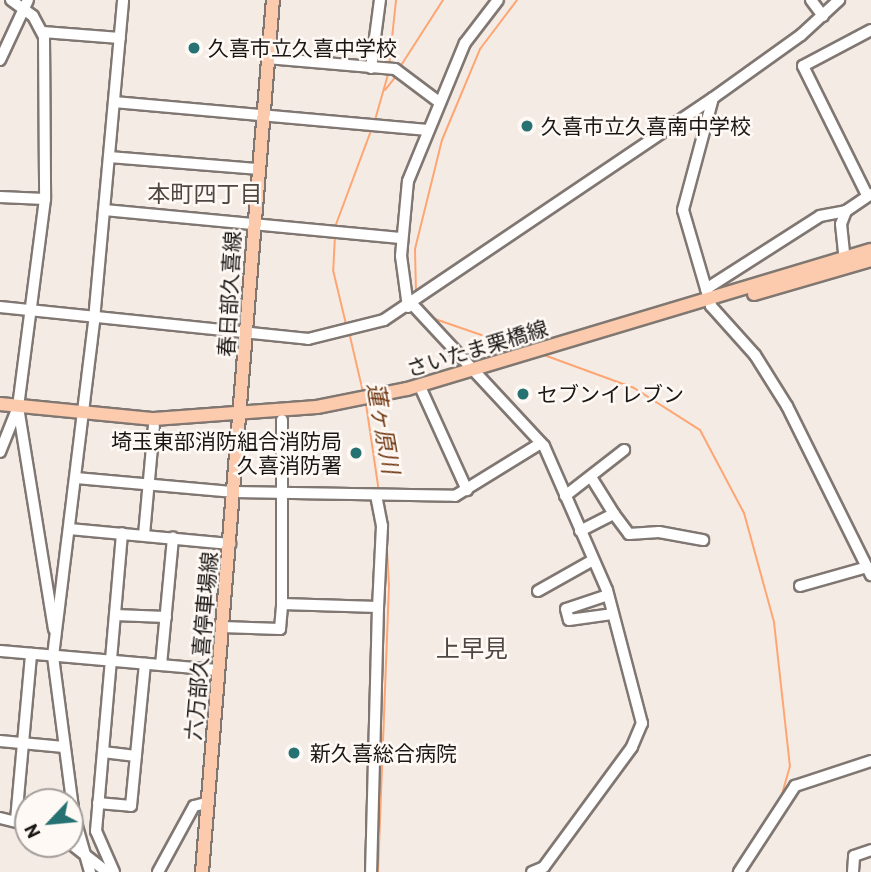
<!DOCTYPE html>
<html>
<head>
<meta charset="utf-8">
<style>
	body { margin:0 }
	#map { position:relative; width:871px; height:872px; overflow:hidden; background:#f5ebe5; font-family:Barlow,"Noto Sans JP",sans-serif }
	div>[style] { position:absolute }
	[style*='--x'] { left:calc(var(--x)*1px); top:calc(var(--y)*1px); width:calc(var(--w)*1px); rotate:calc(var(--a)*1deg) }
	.stream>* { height:2px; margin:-1px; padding:0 1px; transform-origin:1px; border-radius:1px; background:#fea673 }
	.roads { filter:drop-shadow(2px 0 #807772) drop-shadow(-2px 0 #807772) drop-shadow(0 2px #807772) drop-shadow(0 -2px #807772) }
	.minor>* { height:10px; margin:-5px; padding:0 5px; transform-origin:5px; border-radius:5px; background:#fff }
	.major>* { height:12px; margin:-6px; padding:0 6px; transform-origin:6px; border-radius:6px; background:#fccaac }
	.dots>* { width:19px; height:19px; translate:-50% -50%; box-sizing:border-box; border:4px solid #fff9f5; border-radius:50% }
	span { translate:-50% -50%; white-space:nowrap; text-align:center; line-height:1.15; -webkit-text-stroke:5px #fff9f5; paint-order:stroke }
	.poi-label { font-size:21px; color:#191614 }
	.left { translate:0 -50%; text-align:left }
	.right { translate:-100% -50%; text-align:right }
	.street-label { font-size:21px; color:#191614 }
	.neighbourhood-label { font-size:23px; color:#4f4642 }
	.water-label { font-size:23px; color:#703812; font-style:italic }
	.quarter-label { font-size:24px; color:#4f4642 }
	.north { position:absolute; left:14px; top:788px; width:70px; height:70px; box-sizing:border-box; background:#fff9f5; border:2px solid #a39e9b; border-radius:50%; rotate:244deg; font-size:19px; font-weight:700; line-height:28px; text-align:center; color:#191614 }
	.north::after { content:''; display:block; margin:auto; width:24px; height:32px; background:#267172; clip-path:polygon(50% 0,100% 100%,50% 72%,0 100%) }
</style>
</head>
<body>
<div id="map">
	<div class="stream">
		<div style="--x:389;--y:66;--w:66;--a:-83.9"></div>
		<div style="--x:400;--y:67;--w:80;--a:-57.3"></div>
		<div style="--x:385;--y:90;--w:19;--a:-51"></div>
		<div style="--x:375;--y:120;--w:51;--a:-74.1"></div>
		<div style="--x:335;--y:227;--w:106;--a:-69.5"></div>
		<div style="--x:335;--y:236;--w:34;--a:93"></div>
		<div style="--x:333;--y:270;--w:56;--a:76.5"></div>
		<div style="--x:416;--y:293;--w:44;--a:-91.3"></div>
		<div style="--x:415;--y:249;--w:112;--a:-76.1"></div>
		<div style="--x:442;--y:140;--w:99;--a:-67.3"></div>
		<div style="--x:480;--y:49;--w:61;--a:-52.9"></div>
		<div style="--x:432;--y:318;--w:95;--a:19"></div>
		<div style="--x:349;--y:332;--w:62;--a:76.9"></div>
		<div style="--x:544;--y:355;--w:96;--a:20.1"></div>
		<div style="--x:634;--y:388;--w:78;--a:32.5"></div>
		<div style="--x:700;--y:430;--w:94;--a:62.1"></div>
		<div style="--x:744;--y:513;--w:113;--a:74.6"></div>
		<div style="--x:774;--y:622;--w:145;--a:83.7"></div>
		<div style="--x:790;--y:766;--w:33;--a:106"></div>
		<div style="--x:781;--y:798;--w:89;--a:123.5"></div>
		<div style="--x:366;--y:404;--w:89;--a:81.6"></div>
		<div style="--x:378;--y:872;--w:287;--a:-87.8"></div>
		<div style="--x:389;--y:585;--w:68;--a:-93.4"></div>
	</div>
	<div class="roads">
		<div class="minor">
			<div style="--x:11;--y:0;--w:27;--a:36"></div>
			<div style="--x:33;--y:16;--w:24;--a:62"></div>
			<div style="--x:44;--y:37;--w:162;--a:89.6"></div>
			<div style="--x:45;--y:199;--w:210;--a:97.4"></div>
			<div style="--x:18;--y:407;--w:225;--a:80.8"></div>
			<div style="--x:811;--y:0;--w:20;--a:53"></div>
			<div style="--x:43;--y:32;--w:77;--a:4.5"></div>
			<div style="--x:267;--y:58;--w:128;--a:4.9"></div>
			<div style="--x:395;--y:69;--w:55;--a:36.9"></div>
			<div style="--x:0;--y:60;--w:66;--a:-65"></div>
			<div style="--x:371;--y:68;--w:69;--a:-82.5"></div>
			<div style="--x:713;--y:98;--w:116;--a:105"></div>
			<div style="--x:683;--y:210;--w:100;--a:73.7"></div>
			<div style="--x:711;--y:306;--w:66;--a:48.1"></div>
			<div style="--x:755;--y:355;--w:60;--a:57.9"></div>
			<div style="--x:787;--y:406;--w:189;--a:63.6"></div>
			<div style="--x:114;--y:102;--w:315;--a:5.1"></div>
			<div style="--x:109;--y:157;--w:148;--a:4.6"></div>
			<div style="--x:867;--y:195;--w:144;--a:-116.4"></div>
			<div style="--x:803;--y:66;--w:77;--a:-27.9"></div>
			<div style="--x:0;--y:197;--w:45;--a:2.5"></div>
			<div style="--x:104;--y:210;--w:298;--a:5.4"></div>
			<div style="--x:845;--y:262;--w:38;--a:-96"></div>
			<div style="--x:841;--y:224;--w:14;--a:-69"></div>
			<div style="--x:846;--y:211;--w:30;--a:-34"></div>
			<div style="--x:706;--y:289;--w:135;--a:-32.6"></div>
			<div style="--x:820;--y:216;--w:26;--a:-11"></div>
			<div style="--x:412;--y:304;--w:194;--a:47.1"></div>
			<div style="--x:544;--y:446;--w:157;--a:66.4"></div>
			<div style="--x:607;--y:590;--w:138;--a:75.3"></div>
			<div style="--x:642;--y:723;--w:26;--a:113"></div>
			<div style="--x:632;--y:747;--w:149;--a:126.3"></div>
			<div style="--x:544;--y:867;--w:13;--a:157"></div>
			<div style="--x:0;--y:307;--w:310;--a:5.9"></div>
			<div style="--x:308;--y:339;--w:78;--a:-14"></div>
			<div style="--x:384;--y:320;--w:397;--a:-34"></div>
			<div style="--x:713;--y:98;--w:108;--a:-35.6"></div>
			<div style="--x:801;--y:35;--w:52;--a:-42.6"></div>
			<div style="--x:408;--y:307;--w:51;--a:-97.8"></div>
			<div style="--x:401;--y:256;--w:75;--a:-84.7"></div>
			<div style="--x:408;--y:181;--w:149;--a:-67.6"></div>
			<div style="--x:465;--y:43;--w:54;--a:-52.5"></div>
			<div style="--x:422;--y:391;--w:109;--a:65.6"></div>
			<div style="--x:0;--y:452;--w:48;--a:-68.2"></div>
			<div style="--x:76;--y:478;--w:159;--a:5.1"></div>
			<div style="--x:234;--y:492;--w:221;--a:1"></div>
			<div style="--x:455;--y:496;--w:101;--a:-31.6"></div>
			<div style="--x:376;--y:495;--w:32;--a:79"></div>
			<div style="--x:382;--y:526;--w:81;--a:92.8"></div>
			<div style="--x:565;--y:496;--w:75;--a:-37.9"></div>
			<div style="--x:614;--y:514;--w:25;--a:53"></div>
			<div style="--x:629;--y:534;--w:30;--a:-4"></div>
			<div style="--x:659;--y:532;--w:45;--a:10.3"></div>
			<div style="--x:69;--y:529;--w:162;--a:5.3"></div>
			<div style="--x:580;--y:531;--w:38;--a:-27"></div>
			<div style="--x:614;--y:514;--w:44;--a:-121.9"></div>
			<div style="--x:144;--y:535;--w:109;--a:-84.8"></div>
			<div style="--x:800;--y:586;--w:70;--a:-15.8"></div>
			<div style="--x:538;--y:591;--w:63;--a:-29.4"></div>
			<div style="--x:608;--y:595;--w:44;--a:161.6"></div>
			<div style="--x:566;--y:609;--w:11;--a:75"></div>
			<div style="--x:569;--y:620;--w:43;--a:-7.9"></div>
			<div style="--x:282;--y:604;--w:184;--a:-90"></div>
			<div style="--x:115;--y:615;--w:51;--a:2.2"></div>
			<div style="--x:222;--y:627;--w:58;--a:2"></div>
			<div style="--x:280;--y:629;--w:25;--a:-85"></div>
			<div style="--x:282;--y:604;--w:96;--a:1.8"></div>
			<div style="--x:378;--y:607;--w:265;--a:91.5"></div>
			<div style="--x:0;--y:651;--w:219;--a:5"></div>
			<div style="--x:161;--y:665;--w:128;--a:-84.6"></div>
			<div style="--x:0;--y:741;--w:64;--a:5.4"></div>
			<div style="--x:103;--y:752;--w:33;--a:7"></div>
			<div style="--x:98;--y:803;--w:33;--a:5"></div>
			<div style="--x:131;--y:806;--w:143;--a:-84.4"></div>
			<div style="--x:0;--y:818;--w:29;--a:14"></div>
			<div style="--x:16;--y:820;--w:167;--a:-84.8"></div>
			<div style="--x:70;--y:843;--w:47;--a:38.1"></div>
			<div style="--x:90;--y:872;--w:58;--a:-105.9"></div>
			<div style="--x:74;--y:816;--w:161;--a:-97.5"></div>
			<div style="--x:53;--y:656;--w:338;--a:-83"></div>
			<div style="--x:94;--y:320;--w:321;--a:-84.8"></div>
			<div style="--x:114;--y:872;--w:45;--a:-113.7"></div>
			<div style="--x:96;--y:831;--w:299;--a:-85"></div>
			<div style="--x:158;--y:872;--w:75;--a:-61.4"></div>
			<div style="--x:194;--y:806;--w:12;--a:-14"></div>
			<div style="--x:739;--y:872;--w:103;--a:-56.9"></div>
			<div style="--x:795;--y:786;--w:80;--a:-18.2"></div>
			<div style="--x:853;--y:872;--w:16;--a:-86"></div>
			<div style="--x:854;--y:856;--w:18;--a:-19"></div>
		</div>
		<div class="major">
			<div style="--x:754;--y:294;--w:122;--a:-16.2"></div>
			<div style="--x:0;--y:404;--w:155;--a:5.6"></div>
			<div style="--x:154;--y:419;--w:163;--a:-4.2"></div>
			<div style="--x:317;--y:407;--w:92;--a:-11.3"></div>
			<div style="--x:407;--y:389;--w:484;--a:-16.7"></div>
			<div style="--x:202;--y:872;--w:875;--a:-85.35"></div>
		</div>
	</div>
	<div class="dots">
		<div style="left:194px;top:48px;background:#267172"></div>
		<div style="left:527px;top:126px;background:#267172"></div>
		<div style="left:523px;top:394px;background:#267172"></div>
		<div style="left:356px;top:453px;background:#267172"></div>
		<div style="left:294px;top:753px;background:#267172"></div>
	</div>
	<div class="poi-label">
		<span class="left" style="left:208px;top:48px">久喜市立久喜中学校</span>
		<span class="left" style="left:541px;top:126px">久喜市立久喜南中学校</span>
		<span class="left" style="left:537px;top:394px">セブンイレブン</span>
		<span class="right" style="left:342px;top:453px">埼玉東部消防組合消防局<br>久喜消防署</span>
		<span class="left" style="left:310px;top:753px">新久喜総合病院</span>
	</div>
	<div class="street-label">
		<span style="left:229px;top:294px;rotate:-87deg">春日部久喜線</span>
		<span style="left:477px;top:348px;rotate:-17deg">さいたま栗橋線</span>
		<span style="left:201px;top:646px;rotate:-85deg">六万部久喜停車場線</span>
	</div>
	<div class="neighbourhood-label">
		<span style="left:205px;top:193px">本町四丁目</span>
	</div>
	<div class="water-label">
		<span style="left:384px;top:428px;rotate:80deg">蓮ヶ原川</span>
	</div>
	<div class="quarter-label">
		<span style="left:472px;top:648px">上早見</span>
	</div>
	<div class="north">N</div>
</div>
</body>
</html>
